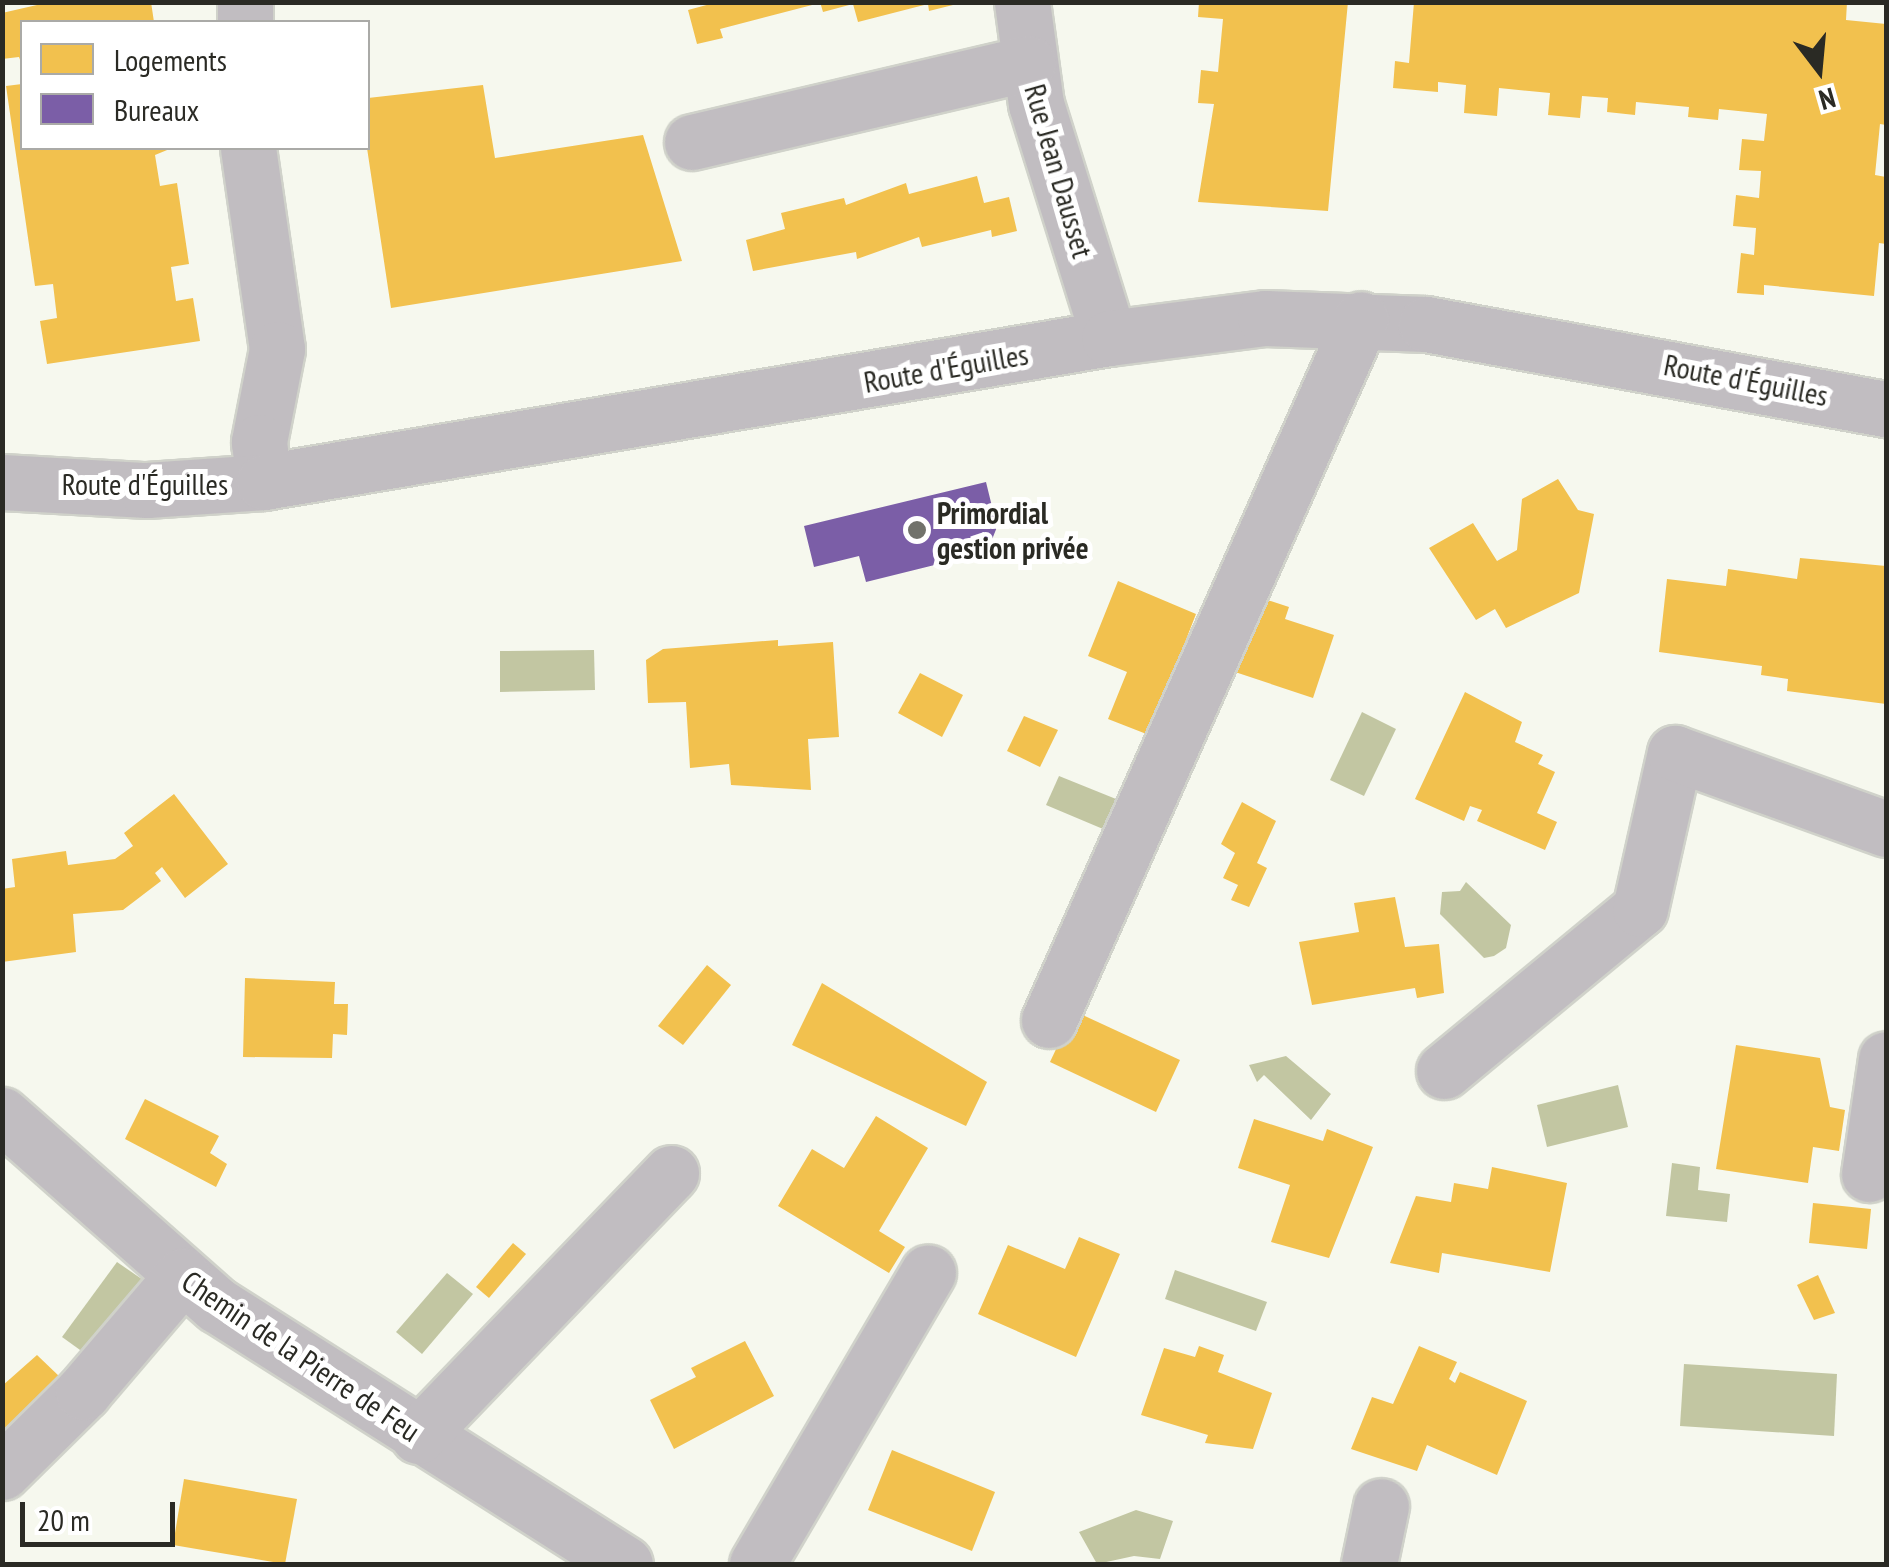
<!DOCTYPE html>
<html>
<head>
<meta charset="utf-8">
<style>
	body { margin:0 }
	#map { position:relative; width:1889px; height:1567px; overflow:hidden; background:#f6f8ee; font-family:"PT Sans Narrow",sans-serif }
	div>[style] { position:absolute }
	[style*='--x'] { left:calc(var(--x)*1px); top:calc(var(--y)*1px); width:calc(var(--w)*1px); rotate:calc(var(--a)*1deg) }
	.water>* { inset:0; background:#c2c6a2 }
	.homes>* { inset:0; background:#f2c14e }
	.offices>* { inset:0; background:#7b5ea7 }
	.roads { filter:drop-shadow(2px 0 #d0d2ca) drop-shadow(-2px 0 #d0d2ca) drop-shadow(0 2px #d0d2ca) drop-shadow(0 -2px #d0d2ca) }
	.minor>* { height:55px; margin:-27.5px; padding:0 27.5px; transform-origin:27.5px; border-radius:27.5px; background:#c1bdc1 }
	.dots>* { width:28px; height:28px; translate:-50% -50%; box-sizing:border-box; border:5px solid #fff; border-radius:50% }
	span { translate:-50% -50%; white-space:nowrap; text-align:center; line-height:1.15; -webkit-text-stroke:10px #fff; paint-order:stroke }
	.street-label { font-size:30px; color:#2a2a24 }
	.poi-label { font-size:30px; color:#2a2a24; font-weight:700 }
	.left { translate:0 -50%; text-align:left }
	.frame { position:absolute; inset:0; border:5px solid #2a2a24; pointer-events:none }
	.legend { position:absolute; left:20px; top:20px; width:350px; height:130px; box-sizing:border-box; background:#fff; border:2px solid #aaaaa7; margin:0; padding:12px 18px; list-style:none; font-size:30px; color:#2a2a24 }
	.legend li { display:flex; align-items:center; gap:20px; height:50px }
	.legend b { width:50px; border:2px solid #aaaaa7 }
	.north { position:absolute; left:1769px; top:20px; width:100px; height:100px; -webkit-text-stroke:8px #fff; paint-order:stroke; rotate:164deg; font-size:28px; font-weight:700; line-height:40px; text-align:center; color:#2a2a24 }
	.north::after { content:''; display:block; margin:auto; width:35px; height:45px; background:#2a2a24; clip-path:polygon(50% 0,100% 100%,50% 72%,0 100%) }
	.scale { position:absolute; left:20px; top:1502px; width:155px; height:45px; box-sizing:border-box; border:5px solid #2a2a24; border-top:0; padding-left:12px; font-size:30px; line-height:35px; white-space:nowrap; color:#2a2a24; -webkit-text-stroke:8px #fff; paint-order:stroke }
</style>
</head>
<body>
<div id="map">
	<div class="water">
		<div style="clip-path:polygon(594px 650px,595px 690px,500px 692px,500px 651px)"></div>
		<div style="clip-path:polygon(1362px 712px,1396px 729px,1364px 796px,1330px 780px)"></div>
		<div style="clip-path:polygon(1059px 776px,1116px 799px,1103px 829px,1046px 805px)"></div>
		<div style="clip-path:polygon(1466px 882px,1511px 925px,1506px 948px,1494px 956px,1484px 958px,1440px 914px,1442px 892px,1460px 891px)"></div>
		<div style="clip-path:polygon(1286px 1056px,1331px 1094px,1311px 1120px,1264px 1075px,1257px 1082px,1249px 1065px)"></div>
		<div style="clip-path:polygon(1618px 1085px,1628px 1127px,1547px 1147px,1537px 1105px)"></div>
		<div style="clip-path:polygon(1672px 1163px,1700px 1167px,1698px 1190px,1730px 1194px,1727px 1222px,1666px 1216px)"></div>
		<div style="clip-path:polygon(117px 1262px,149px 1284px,94px 1360px,62px 1337px)"></div>
		<div style="clip-path:polygon(1175px 1270px,1267px 1302px,1256px 1331px,1165px 1299px)"></div>
		<div style="clip-path:polygon(447px 1273px,473px 1294px,422px 1354px,396px 1332px)"></div>
		<div style="clip-path:polygon(1684px 1364px,1837px 1374px,1834px 1436px,1680px 1426px)"></div>
		<div style="clip-path:polygon(1136px 1510px,1173px 1521px,1160px 1559px,1134px 1556px,1097px 1564px,1079px 1532px)"></div>
	</div>
	<div class="homes">
		<div style="clip-path:polygon(50px 2px,151px 2px,154px 22px,22px 22px,22px 65px,19px 57px,2px 59px,2px 13px)"></div>
		<div style="clip-path:polygon(820px 2px,957px 2px,957px 4px,929px 11px,928px 4px,858px 22px,853px 4px,823px 12px)"></div>
		<div style="clip-path:polygon(1199px 2px,1348px 2px,1328px 211px,1198px 202px,1214px 104px,1198px 103px,1201px 70px,1218px 72px,1223px 19px,1198px 17px)"></div>
		<div style="clip-path:polygon(1414px 2px,1847px 2px,1846px 20px,1886px 24px,1886px 125px,1880px 124px,1875px 175px,1886px 177px,1886px 244px,1879px 243px,1874px 296px,1764px 285px,1764px 295px,1737px 293px,1741px 253px,1754px 255px,1756px 228px,1733px 226px,1736px 195px,1759px 198px,1761px 171px,1739px 170px,1742px 139px,1764px 141px,1767px 114px,1719px 109px,1718px 120px,1688px 117px,1689px 107px,1636px 102px,1635px 115px,1607px 112px,1608px 98px,1582px 96px,1580px 118px,1548px 115px,1550px 93px,1499px 88px,1497px 116px,1464px 113px,1466px 85px,1438px 82px,1438px 92px,1393px 88px,1395px 61px,1409px 63px)"></div>
		<div style="clip-path:polygon(714px 3px,815px 2px,816px 4px,720px 29px,723px 38px,697px 44px,688px 10px)"></div>
		<div style="clip-path:polygon(22px 84px,22px 148px,172px 148px,155px 155px,160px 186px,177px 183px,189px 264px,171px 267px,176px 301px,193px 298px,200px 341px,47px 364px,40px 321px,57px 318px,53px 284px,35px 286px,6px 86px)"></div>
		<div style="clip-path:polygon(483px 85px,495px 158px,643px 135px,682px 261px,391px 308px,367px 148px,368px 98px)"></div>
		<div style="clip-path:polygon(977px 176px,984px 203px,1009px 197px,1017px 231px,992px 237px,991px 230px,922px 247px,919px 237px,857px 259px,856px 252px,753px 271px,746px 240px,785px 229px,781px 213px,844px 198px,846px 205px,906px 183px,909px 194px)"></div>
		<div style="clip-path:polygon(1558px 479px,1578px 510px,1594px 514px,1579px 593px,1506px 628px,1495px 609px,1476px 620px,1429px 548px,1473px 523px,1497px 561px,1517px 550px,1522px 499px)"></div>
		<div style="clip-path:polygon(1800px 558px,1886px 566px,1886px 704px,1787px 691px,1788px 679px,1761px 675px,1762px 666px,1659px 652px,1667px 579px,1726px 586px,1728px 569px,1797px 579px)"></div>
		<div style="clip-path:polygon(1118px 581px,1196px 614px,1149px 735px,1108px 719px,1127px 672px,1088px 656px)"></div>
		<div style="clip-path:polygon(1252px 595px,1289px 607px,1285px 619px,1334px 635px,1313px 698px,1226px 669px)"></div>
		<div style="clip-path:polygon(778px 640px,778px 646px,833px 642px,839px 737px,808px 739px,811px 790px,731px 785px,729px 764px,690px 768px,686px 702px,648px 703px,646px 660px,663px 649px)"></div>
		<div style="clip-path:polygon(920px 673px,963px 695px,942px 737px,898px 713px)"></div>
		<div style="clip-path:polygon(1465px 692px,1522px 722px,1515px 742px,1543px 755px,1538px 764px,1555px 772px,1537px 813px,1557px 822px,1545px 850px,1477px 821px,1482px 810px,1470px 806px,1464px 821px,1415px 799px)"></div>
		<div style="clip-path:polygon(1024px 716px,1058px 730px,1040px 767px,1007px 751px)"></div>
		<div style="clip-path:polygon(174px 794px,228px 864px,185px 898px,162px 867px,155px 873px,161px 881px,123px 910px,73px 914px,76px 952px,2px 962px,2px 889px,15px 887px,12px 859px,66px 851px,68px 865px,115px 859px,133px 846px,124px 833px)"></div>
		<div style="clip-path:polygon(1242px 802px,1276px 821px,1257px 863px,1267px 868px,1249px 907px,1231px 900px,1238px 885px,1223px 878px,1235px 853px,1221px 844px)"></div>
		<div style="clip-path:polygon(1395px 897px,1405px 947px,1439px 944px,1444px 993px,1417px 998px,1415px 988px,1312px 1005px,1299px 942px,1359px 932px,1354px 903px)"></div>
		<div style="clip-path:polygon(707px 965px,731px 985px,683px 1045px,658px 1026px)"></div>
		<div style="clip-path:polygon(245px 978px,335px 982px,334px 1004px,348px 1004px,347px 1035px,333px 1034px,332px 1058px,243px 1057px)"></div>
		<div style="clip-path:polygon(822px 983px,987px 1082px,966px 1126px,792px 1045px)"></div>
		<div style="clip-path:polygon(1074px 1011px,1180px 1060px,1156px 1112px,1050px 1062px)"></div>
		<div style="clip-path:polygon(1736px 1045px,1820px 1058px,1830px 1107px,1845px 1110px,1839px 1151px,1813px 1147px,1808px 1183px,1716px 1169px)"></div>
		<div style="clip-path:polygon(145px 1099px,219px 1136px,210px 1153px,227px 1164px,216px 1187px,125px 1139px)"></div>
		<div style="clip-path:polygon(876px 1116px,928px 1148px,879px 1231px,905px 1247px,889px 1273px,778px 1206px,812px 1149px,844px 1168px)"></div>
		<div style="clip-path:polygon(1254px 1119px,1323px 1141px,1327px 1129px,1373px 1147px,1329px 1258px,1271px 1242px,1290px 1185px,1238px 1168px)"></div>
		<div style="clip-path:polygon(1492px 1167px,1567px 1183px,1550px 1272px,1442px 1253px,1439px 1273px,1390px 1263px,1416px 1196px,1451px 1202px,1454px 1183px,1488px 1189px)"></div>
		<div style="clip-path:polygon(1813px 1203px,1871px 1209px,1867px 1249px,1809px 1243px)"></div>
		<div style="clip-path:polygon(1079px 1237px,1120px 1254px,1076px 1357px,978px 1314px,1008px 1245px,1065px 1269px)"></div>
		<div style="clip-path:polygon(513px 1243px,526px 1254px,489px 1298px,476px 1287px)"></div>
		<div style="clip-path:polygon(1818px 1275px,1835px 1313px,1814px 1320px,1797px 1285px)"></div>
		<div style="clip-path:polygon(745px 1341px,774px 1396px,674px 1449px,650px 1400px,696px 1377px,691px 1368px)"></div>
		<div style="clip-path:polygon(1199px 1346px,1224px 1355px,1218px 1372px,1272px 1393px,1253px 1449px,1205px 1443px,1208px 1435px,1141px 1415px,1164px 1348px,1195px 1357px)"></div>
		<div style="clip-path:polygon(1419px 1346px,1457px 1362px,1449px 1379px,1455px 1383px,1460px 1372px,1527px 1401px,1497px 1475px,1427px 1445px,1417px 1471px,1351px 1449px,1372px 1397px,1393px 1404px)"></div>
		<div style="clip-path:polygon(37px 1355px,61px 1378px,2px 1432px,2px 1386px)"></div>
		<div style="clip-path:polygon(892px 1450px,995px 1492px,972px 1551px,868px 1510px)"></div>
		<div style="clip-path:polygon(184px 1479px,297px 1499px,285px 1564px,173px 1545px)"></div>
	</div>
	<div class="offices">
		<div style="clip-path:polygon(986px 482px,997px 527px,987px 552px,866px 582px,859px 556px,814px 567px,804px 526px)"></div>
	</div>
	<div class="roads">
		<div class="minor">
			<div style="--x:245;--y:2;--w:20;--a:90"></div>
			<div style="--x:1022;--y:2;--w:103;--a:82.2"></div>
			<div style="--x:1036;--y:104;--w:245;--a:72.7"></div>
			<div style="--x:692;--y:142;--w:345;--a:-13.2"></div>
			<div style="--x:248;--y:148;--w:203;--a:81.8"></div>
			<div style="--x:277;--y:349;--w:95;--a:101"></div>
			<div style="--x:259;--y:442;--w:40;--a:82.9"></div>
			<div style="--x:2;--y:482;--w:145;--a:3.2"></div>
			<div style="--x:147;--y:490;--w:117;--a:-3.9"></div>
			<div style="--x:264;--y:482;--w:857;--a:-9.67"></div>
			<div style="--x:1109;--y:338;--w:157;--a:-7.3"></div>
			<div style="--x:1265;--y:318;--w:161;--a:2.1"></div>
			<div style="--x:1426;--y:324;--w:468;--a:10.5"></div>
			<div style="--x:1049;--y:1020;--w:767;--a:-66.01"></div>
			<div style="--x:1444;--y:1071;--w:254;--a:-39.6"></div>
			<div style="--x:1640;--y:909;--w:160;--a:-77.4"></div>
			<div style="--x:1675;--y:753;--w:224;--a:19.8"></div>
			<div style="--x:2;--y:1115;--w:287;--a:41.5"></div>
			<div style="--x:217;--y:1305;--w:483;--a:32.4"></div>
			<div style="--x:1869;--y:1174;--w:116;--a:-81.6"></div>
			<div style="--x:418;--y:1436;--w:365;--a:-46.1"></div>
			<div style="--x:2;--y:1472;--w:114;--a:-44.6"></div>
			<div style="--x:83;--y:1392;--w:153;--a:-49.5"></div>
			<div style="--x:757;--y:1564;--w:338;--a:-59.6"></div>
			<div style="--x:1369;--y:1564;--w:59;--a:-78.3"></div>
		</div>
	</div>
	<div class="dots">
		<div style="left:917px;top:530px;background:#71726b"></div>
	</div>
	<div class="street-label">
		<span style="left:1059px;top:171px;rotate:74deg">Rue Jean Dausset</span>
		<span style="left:946px;top:368px;rotate:-10deg">Route d'Éguilles</span>
		<span style="left:1746px;top:380px;rotate:11deg">Route d'Éguilles</span>
		<span style="left:145px;top:484px">Route d'Éguilles</span>
		<span style="left:301px;top:1356px;rotate:34deg">Chemin de la Pierre de Feu</span>
	</div>
	<div class="poi-label">
		<span class="left" style="left:937px;top:530px">Primordial<br>gestion privée</span>
	</div>
	<div class="frame"></div>
	<ul class="legend">
	<li><b style="height:28px;background:#f2c14e"></b>Logements</li>
	<li><b style="height:28px;background:#7b5ea7"></b>Bureaux</li>
	</ul>
	<div class="north">N</div>
	<div class="scale">20 m</div>
</div>
</body>
</html>
